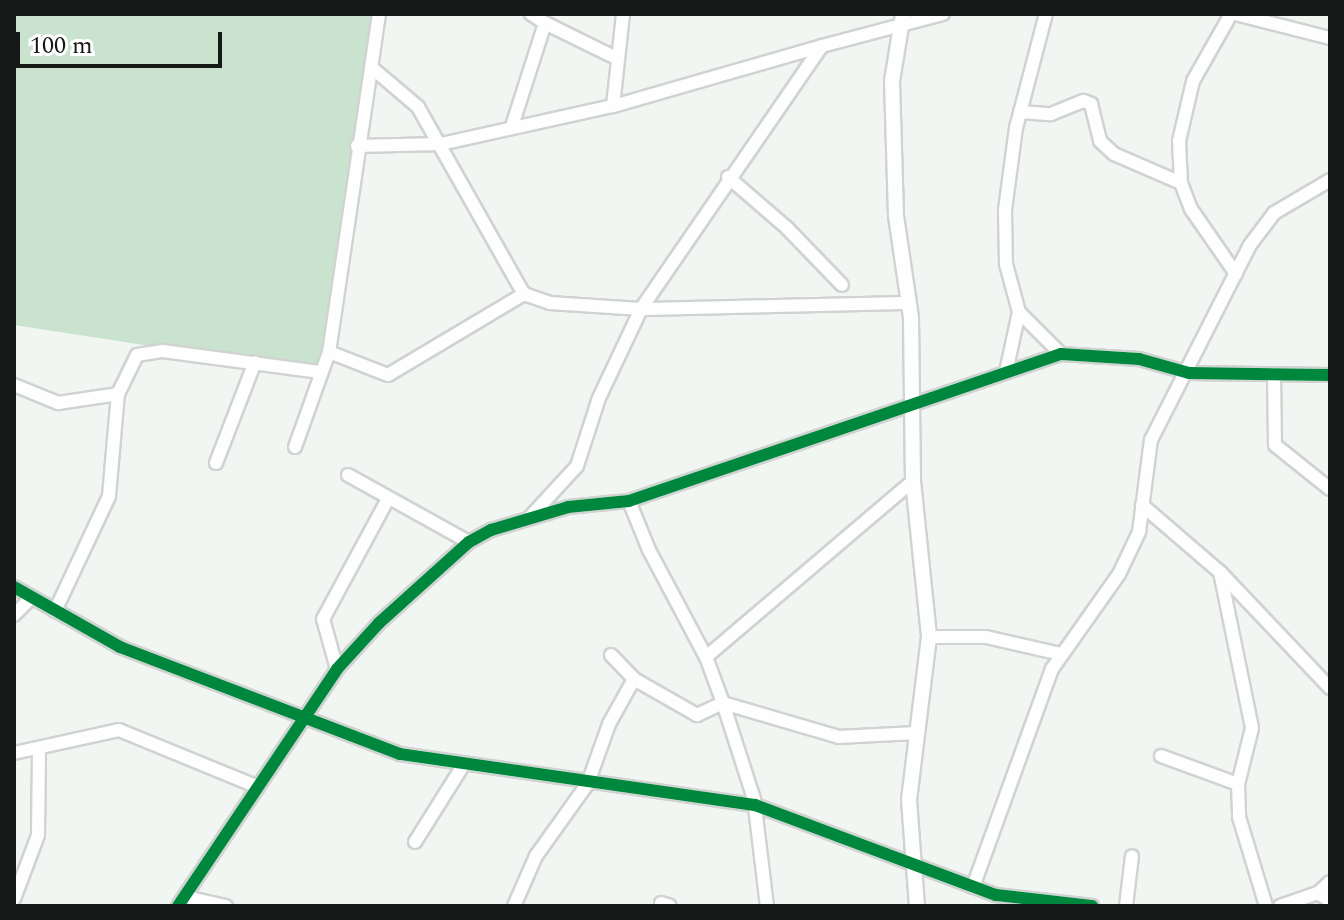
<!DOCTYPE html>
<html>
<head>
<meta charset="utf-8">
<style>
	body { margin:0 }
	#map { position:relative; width:1344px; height:920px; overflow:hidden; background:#f1f6f2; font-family:Spectral,serif }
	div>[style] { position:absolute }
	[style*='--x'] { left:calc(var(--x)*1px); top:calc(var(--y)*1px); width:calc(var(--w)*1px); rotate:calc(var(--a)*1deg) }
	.green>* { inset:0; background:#c9e3cf }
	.roads { filter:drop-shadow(2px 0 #d0d3d1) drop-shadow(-2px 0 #d0d3d1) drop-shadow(0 2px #d0d3d1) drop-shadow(0 -2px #d0d3d1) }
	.minor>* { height:12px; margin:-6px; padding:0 6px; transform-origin:6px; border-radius:6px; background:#fdfefd }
	.tertiary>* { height:14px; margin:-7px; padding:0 7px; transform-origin:7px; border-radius:7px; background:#fdfefd }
	.cycleway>* { height:12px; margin:-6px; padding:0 6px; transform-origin:6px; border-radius:6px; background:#00873e }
	span { translate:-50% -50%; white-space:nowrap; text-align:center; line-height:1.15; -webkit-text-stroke:8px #fff; paint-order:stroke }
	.frame { position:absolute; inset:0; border:16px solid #161917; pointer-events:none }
	.scale { position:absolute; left:16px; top:32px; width:206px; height:36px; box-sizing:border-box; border:4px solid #161917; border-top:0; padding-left:10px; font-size:24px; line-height:28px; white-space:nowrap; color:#161917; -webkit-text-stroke:6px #fff; paint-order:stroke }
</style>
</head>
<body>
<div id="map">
	<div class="green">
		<div style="clip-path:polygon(14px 14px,371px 14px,320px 372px,14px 325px)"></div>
	</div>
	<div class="roads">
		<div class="minor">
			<div style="--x:379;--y:14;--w:342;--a:98.4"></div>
			<div style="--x:329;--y:352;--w:63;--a:21.3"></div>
			<div style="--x:388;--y:375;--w:158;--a:-30.8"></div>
			<div style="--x:524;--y:294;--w:28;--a:19"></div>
			<div style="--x:550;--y:303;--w:91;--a:3.8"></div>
			<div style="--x:641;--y:309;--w:268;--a:-1.3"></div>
			<div style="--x:1231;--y:14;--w:77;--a:119.6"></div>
			<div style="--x:1193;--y:81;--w:62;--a:103.1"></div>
			<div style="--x:1179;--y:141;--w:42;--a:87.3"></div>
			<div style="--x:1181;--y:183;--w:28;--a:69"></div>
			<div style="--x:1191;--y:209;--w:79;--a:55.3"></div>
			<div style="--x:1235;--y:14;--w:98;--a:14.2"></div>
			<div style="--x:545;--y:23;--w:79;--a:26.2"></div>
			<div style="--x:371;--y:67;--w:62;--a:40.4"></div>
			<div style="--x:418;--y:107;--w:215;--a:60.5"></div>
			<div style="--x:613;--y:106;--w:93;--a:-83.8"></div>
			<div style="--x:1020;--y:112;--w:31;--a:4"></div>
			<div style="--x:1051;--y:114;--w:35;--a:-22"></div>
			<div style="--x:1084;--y:101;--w:8;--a:23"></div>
			<div style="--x:1091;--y:104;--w:38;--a:76"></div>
			<div style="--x:1100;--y:141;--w:19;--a:43"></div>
			<div style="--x:1114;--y:154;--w:73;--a:23.4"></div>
			<div style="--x:512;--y:126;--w:108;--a:-72.2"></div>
			<div style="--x:545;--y:23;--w:17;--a:-147"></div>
			<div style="--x:357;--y:146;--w:84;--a:-1.4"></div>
			<div style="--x:441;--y:144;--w:176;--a:-12.5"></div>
			<div style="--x:613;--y:106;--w:217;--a:-16"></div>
			<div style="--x:728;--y:177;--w:78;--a:40.8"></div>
			<div style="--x:787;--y:228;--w:79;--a:46"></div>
			<div style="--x:1019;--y:312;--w:59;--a:45"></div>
			<div style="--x:1006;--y:372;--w:61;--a:-77.8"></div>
			<div style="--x:1019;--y:312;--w:50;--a:-105.2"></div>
			<div style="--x:1006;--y:264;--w:54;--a:-91.1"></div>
			<div style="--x:1005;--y:210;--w:83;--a:-82.4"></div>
			<div style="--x:1016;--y:128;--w:118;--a:-75.3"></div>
			<div style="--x:1274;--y:374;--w:71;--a:89.2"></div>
			<div style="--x:1275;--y:445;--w:70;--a:38.7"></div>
			<div style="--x:14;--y:385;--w:48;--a:22.2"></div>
			<div style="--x:58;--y:403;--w:61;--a:-8.5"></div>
			<div style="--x:295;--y:447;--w:101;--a:-70.3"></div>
			<div style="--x:216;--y:463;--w:108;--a:-68.9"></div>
			<div style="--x:348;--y:475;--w:138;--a:29"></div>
			<div style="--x:629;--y:501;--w:53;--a:67.8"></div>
			<div style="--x:649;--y:550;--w:121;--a:62"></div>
			<div style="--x:706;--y:657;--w:49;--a:69.7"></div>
			<div style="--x:723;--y:703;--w:101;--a:72.1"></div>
			<div style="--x:754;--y:799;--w:108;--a:83.1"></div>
			<div style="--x:1142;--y:505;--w:103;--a:40.7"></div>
			<div style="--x:1220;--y:572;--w:159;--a:78.4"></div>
			<div style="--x:1252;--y:728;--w:58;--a:104"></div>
			<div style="--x:1238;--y:784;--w:33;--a:88"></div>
			<div style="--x:1239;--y:817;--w:93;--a:73.1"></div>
			<div style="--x:531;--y:516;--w:68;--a:-47.4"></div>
			<div style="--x:577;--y:466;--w:71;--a:-72.1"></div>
			<div style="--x:599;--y:398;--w:98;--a:-64.7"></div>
			<div style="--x:641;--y:309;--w:319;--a:-55.5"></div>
			<div style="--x:822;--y:46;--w:125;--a:-14.8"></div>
			<div style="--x:1220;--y:572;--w:160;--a:46.5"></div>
			<div style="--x:14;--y:587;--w:122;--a:29.5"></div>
			<div style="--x:120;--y:647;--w:300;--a:20.9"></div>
			<div style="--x:400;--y:754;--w:359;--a:8.2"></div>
			<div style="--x:755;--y:805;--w:257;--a:20.5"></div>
			<div style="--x:996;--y:895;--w:97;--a:6.5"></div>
			<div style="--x:55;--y:611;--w:127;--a:-64.8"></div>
			<div style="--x:109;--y:496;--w:102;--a:-85"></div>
			<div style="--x:118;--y:394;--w:43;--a:-64"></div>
			<div style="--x:137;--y:355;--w:26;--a:-9"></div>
			<div style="--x:163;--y:351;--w:158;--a:7.6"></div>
			<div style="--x:14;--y:615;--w:24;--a:-45"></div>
			<div style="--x:929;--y:637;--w:57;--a:0"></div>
			<div style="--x:986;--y:637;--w:76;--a:12.9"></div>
			<div style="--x:611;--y:655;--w:33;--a:46"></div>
			<div style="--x:634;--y:679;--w:73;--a:29.7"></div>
			<div style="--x:697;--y:715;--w:29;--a:-25"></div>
			<div style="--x:723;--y:703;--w:121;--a:16.3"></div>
			<div style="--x:839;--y:737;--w:76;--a:-3"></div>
			<div style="--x:706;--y:657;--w:272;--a:-40.4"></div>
			<div style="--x:337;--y:669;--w:52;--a:-105.6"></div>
			<div style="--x:323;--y:619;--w:136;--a:-61.6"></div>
			<div style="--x:14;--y:753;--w:107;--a:-12.4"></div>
			<div style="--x:119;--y:730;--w:150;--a:22.3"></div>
			<div style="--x:1161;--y:756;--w:82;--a:20"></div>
			<div style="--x:415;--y:842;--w:89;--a:-57.9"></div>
			<div style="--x:1330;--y:882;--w:16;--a:137"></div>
			<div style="--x:1318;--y:893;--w:14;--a:34"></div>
			<div style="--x:973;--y:887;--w:232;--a:-70.1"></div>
			<div style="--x:1052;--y:669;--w:116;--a:-54.8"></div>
			<div style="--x:1119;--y:574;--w:47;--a:-64.5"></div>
			<div style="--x:1139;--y:532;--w:93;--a:-82.6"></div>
			<div style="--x:1151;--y:440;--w:219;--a:-63.1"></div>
			<div style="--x:1250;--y:245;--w:40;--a:-53"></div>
			<div style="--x:1274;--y:213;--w:65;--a:-30.5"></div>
			<div style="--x:186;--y:897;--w:41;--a:12.7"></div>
			<div style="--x:14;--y:899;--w:68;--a:-69.4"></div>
			<div style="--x:38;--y:835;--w:85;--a:-89.3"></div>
			<div style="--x:661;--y:903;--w:9;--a:18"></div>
			<div style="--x:178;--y:906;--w:285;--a:-56.1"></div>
			<div style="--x:337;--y:669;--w:62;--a:-47.6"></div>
			<div style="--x:379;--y:623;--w:121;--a:-42"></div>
			<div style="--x:469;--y:542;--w:25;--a:-29"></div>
			<div style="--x:491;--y:530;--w:80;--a:-16.6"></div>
			<div style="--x:568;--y:507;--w:61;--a:-5.6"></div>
			<div style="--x:629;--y:501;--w:456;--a:-18.8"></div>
			<div style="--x:1061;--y:354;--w:78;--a:3.7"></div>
			<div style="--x:1139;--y:359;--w:52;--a:15.6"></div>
			<div style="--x:1189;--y:373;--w:141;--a:0.8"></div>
			<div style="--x:514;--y:906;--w:55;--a:-66.3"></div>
			<div style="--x:536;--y:856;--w:90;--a:-54.5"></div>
			<div style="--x:588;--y:783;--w:63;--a:-70.4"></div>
			<div style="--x:609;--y:724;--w:51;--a:-60.9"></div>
			<div style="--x:1126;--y:906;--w:50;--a:-83.2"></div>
			<div style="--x:1280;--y:906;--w:40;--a:-18.9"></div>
		</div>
		<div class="tertiary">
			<div style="--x:903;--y:14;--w:68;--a:99.3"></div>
			<div style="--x:892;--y:81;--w:135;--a:88.3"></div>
			<div style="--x:896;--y:216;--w:103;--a:81.6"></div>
			<div style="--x:911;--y:318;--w:163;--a:89.3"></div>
			<div style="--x:913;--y:481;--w:157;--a:84.1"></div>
			<div style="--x:929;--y:637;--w:164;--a:97"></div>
			<div style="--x:909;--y:800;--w:106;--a:85.7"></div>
		</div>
	</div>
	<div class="cycleway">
		<div style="--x:14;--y:587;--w:122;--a:29.5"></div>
		<div style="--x:120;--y:647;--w:300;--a:20.9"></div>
		<div style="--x:400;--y:754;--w:359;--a:8.2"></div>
		<div style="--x:755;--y:805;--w:257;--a:20.5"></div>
		<div style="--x:996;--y:895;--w:97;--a:6.5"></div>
		<div style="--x:178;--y:906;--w:285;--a:-56.1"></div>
		<div style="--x:337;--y:669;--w:62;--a:-47.6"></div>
		<div style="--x:379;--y:623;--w:121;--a:-42"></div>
		<div style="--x:469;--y:542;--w:25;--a:-29"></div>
		<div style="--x:491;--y:530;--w:80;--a:-16.6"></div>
		<div style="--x:568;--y:507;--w:61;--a:-5.6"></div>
		<div style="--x:629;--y:501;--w:456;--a:-18.8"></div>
		<div style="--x:1061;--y:354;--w:78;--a:3.7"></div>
		<div style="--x:1139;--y:359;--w:52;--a:15.6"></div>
		<div style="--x:1189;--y:373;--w:141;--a:0.8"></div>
	</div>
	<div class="frame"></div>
	<div class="scale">100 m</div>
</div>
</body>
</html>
